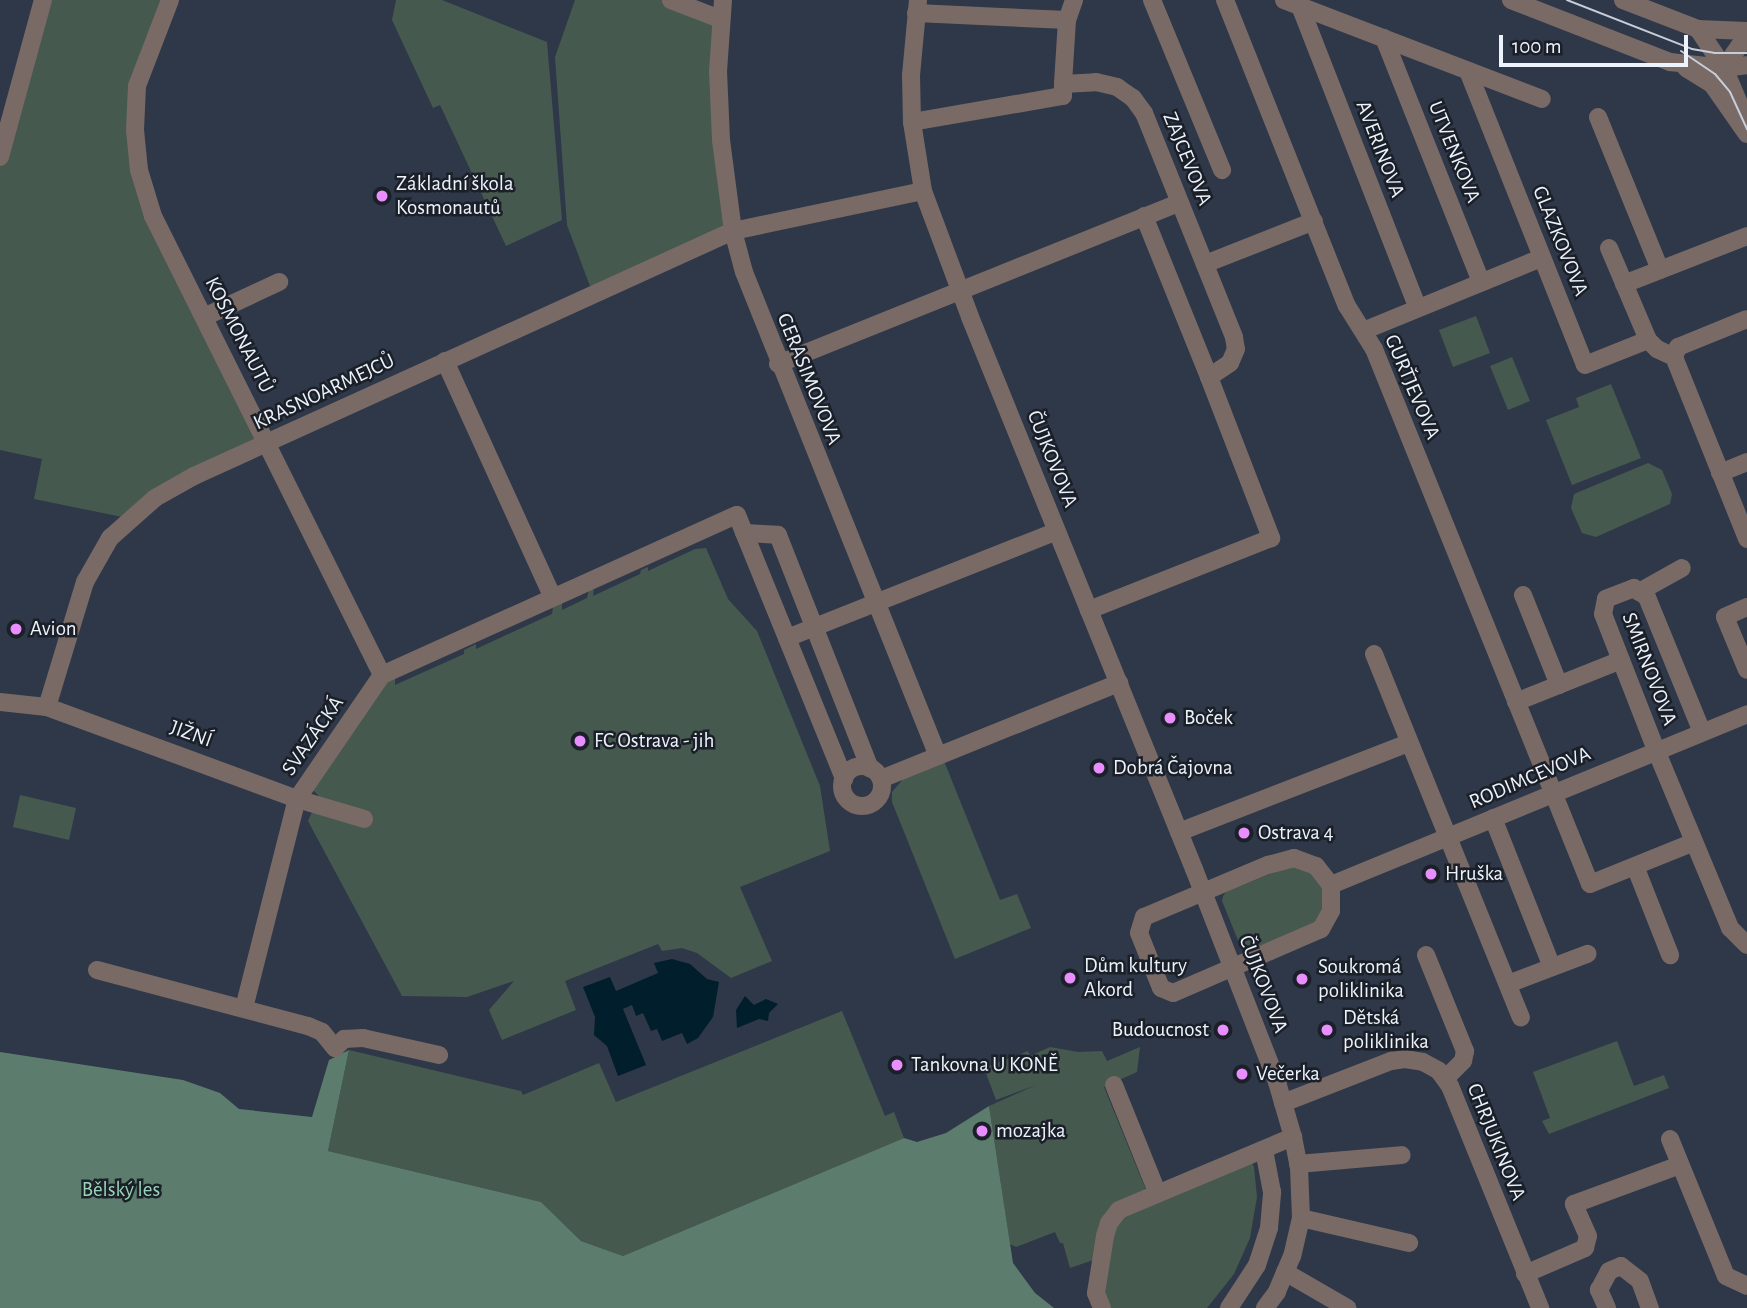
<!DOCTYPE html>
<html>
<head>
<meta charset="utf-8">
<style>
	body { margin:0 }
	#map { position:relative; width:1747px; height:1308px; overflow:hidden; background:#2e3849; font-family:"Alegreya Sans",sans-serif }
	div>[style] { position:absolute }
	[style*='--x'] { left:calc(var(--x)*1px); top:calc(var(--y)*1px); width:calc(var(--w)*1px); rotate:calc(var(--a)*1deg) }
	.green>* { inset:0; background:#46594f }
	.forest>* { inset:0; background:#5c7d6d }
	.water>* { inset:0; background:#011e2c }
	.minor>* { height:18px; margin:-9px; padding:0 9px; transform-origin:9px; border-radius:9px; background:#796a66 }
	.minor>.ring { margin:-9px; padding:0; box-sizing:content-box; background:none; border:18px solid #796a66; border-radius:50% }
	.tram>* { height:2px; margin:-1px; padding:0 1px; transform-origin:1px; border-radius:1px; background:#c7ceda }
	.dots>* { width:19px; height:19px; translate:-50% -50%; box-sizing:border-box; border:4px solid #1b1f27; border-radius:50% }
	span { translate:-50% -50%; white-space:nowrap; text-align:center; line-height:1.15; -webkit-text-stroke:5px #1b1f27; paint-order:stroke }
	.street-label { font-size:21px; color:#ecf3fd }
	.poi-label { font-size:21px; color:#ecf3fd }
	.left { translate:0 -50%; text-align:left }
	.right { translate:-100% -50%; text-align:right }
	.park-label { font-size:21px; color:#98d4b7 }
	.scale { position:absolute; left:1499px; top:35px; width:189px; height:32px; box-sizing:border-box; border:4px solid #ecf3fd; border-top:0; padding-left:9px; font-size:21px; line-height:24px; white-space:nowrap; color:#ecf3fd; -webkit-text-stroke:5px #1b1f27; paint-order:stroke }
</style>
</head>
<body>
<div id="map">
	<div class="green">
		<div style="clip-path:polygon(43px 0,170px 0,137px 86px,139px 170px,267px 443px,132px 519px,34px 499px,42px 459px,0 450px,0 156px)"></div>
		<div style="clip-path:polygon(396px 0,442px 0,547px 42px,562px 220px,506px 246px,440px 105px,433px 108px,392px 20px)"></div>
		<div style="clip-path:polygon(575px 0,671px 0,720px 19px,733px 231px,593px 294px,567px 225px,555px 57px)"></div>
		<div style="clip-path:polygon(1476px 316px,1490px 353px,1453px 367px,1439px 330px)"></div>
		<div style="clip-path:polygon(1512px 357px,1530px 401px,1508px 410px,1490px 366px)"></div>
		<div style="clip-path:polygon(1611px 384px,1641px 458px,1572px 485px,1546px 420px,1579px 407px,1576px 398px)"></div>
		<div style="clip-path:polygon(1648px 463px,1662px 470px,1672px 494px,1670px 504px,1596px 537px,1582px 533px,1571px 508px,1574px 494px)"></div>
		<div style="clip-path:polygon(706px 548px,728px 599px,757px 631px,820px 786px,830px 851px,740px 887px,772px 961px,731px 978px,697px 953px,682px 948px,662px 951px,658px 944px,565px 981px,576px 1010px,502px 1040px,489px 1010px,514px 981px,467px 997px,402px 996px,308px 821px,319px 796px,313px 790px,382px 684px,395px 677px,395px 685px,464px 654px,464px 650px,476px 644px,476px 649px,552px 614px,553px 607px,562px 601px,562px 610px,587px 598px,589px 589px,594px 587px,593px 596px,640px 574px,641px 570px,648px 567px,648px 571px,695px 549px)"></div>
		<div style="clip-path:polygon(944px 761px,1000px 900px,1017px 894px,1031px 928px,955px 959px,892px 802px,892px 792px,904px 778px)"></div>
		<div style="clip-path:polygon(20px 795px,76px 808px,69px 840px,13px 827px)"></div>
		<div style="clip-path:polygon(1290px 866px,1310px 871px,1323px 886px,1324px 910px,1312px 926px,1250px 950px,1242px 950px,1222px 901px,1223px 896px,1226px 892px)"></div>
		<div style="clip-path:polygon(842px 1011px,885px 1116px,894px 1112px,904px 1138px,623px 1256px,581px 1241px,541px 1202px,328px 1151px,349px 1050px,521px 1091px,523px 1095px,599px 1063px,616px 1102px)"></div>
		<div style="clip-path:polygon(1617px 1041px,1634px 1086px,1664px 1075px,1669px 1088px,1549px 1134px,1542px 1121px,1550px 1118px,1533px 1072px)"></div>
		<div style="clip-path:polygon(1050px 1047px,1078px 1052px,1102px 1051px,1107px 1061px,1140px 1047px,1137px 1072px,1104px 1087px,1146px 1190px,1249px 1155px,1254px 1167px,1257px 1197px,1250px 1238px,1234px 1274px,1207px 1308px,1102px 1308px,1102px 1257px,1070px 1268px,1063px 1243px,1060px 1243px,1055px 1232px,1016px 1247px,1010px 1244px,989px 1106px,1036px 1085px,996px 1100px,984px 1068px,1028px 1051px,1030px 1056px)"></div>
	</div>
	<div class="forest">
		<div style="clip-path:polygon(349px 1050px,328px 1151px,541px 1202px,581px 1241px,623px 1256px,904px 1138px,917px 1142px,946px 1133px,989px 1106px,1013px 1263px,1035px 1293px,1054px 1308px,0 1308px,0 1052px,183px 1080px,220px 1093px,239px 1109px,312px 1117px,329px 1060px)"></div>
	</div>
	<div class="water">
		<div style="clip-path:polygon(672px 959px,690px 964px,707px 979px,719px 982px,713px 1017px,698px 1038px,687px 1044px,682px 1033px,662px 1041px,657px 1029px,651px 1031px,643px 1013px,636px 1016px,632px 1005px,623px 1009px,646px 1065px,618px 1076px,607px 1046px,594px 1035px,595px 1017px,583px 987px,610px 977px,616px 991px,658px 973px,654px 963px)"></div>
		<div style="clip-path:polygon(745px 996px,754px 1005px,766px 999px,778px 1004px,769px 1013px,768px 1021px,759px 1019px,737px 1028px,736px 1010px)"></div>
	</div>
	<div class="minor">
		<div style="--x:170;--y:0;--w:92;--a:111"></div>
		<div style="--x:137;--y:86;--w:44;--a:92.6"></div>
		<div style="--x:135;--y:130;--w:40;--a:84.3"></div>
		<div style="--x:139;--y:170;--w:48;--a:73.1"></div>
		<div style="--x:153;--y:216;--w:513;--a:63.48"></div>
		<div style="--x:671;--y:0;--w:53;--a:21.2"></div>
		<div style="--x:723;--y:0;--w:71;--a:94"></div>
		<div style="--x:718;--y:71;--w:69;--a:87.5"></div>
		<div style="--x:721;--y:140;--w:92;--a:82.5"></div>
		<div style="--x:733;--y:231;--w:42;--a:75"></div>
		<div style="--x:744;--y:272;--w:521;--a:68.16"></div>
		<div style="--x:918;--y:0;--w:75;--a:95.3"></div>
		<div style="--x:911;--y:75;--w:47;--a:88.8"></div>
		<div style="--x:912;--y:122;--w:70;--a:80.9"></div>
		<div style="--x:923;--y:191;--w:134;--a:69.5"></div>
		<div style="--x:970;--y:317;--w:596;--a:67.91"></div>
		<div style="--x:1194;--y:869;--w:229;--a:68.7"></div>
		<div style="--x:1277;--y:1082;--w:57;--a:73.8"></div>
		<div style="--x:1293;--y:1137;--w:32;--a:79"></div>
		<div style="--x:1299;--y:1168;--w:50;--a:87.7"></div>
		<div style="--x:1301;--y:1218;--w:39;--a:103"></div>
		<div style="--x:1292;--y:1256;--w:39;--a:113"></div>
		<div style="--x:1277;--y:1292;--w:20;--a:127"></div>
		<div style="--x:1074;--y:0;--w:21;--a:109"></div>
		<div style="--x:1067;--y:20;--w:64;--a:93.6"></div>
		<div style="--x:1063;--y:84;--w:33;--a:-3"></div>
		<div style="--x:1096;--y:82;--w:22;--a:13"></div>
		<div style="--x:1117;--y:87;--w:19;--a:35"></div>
		<div style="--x:1133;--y:98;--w:19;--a:54"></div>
		<div style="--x:1144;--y:113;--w:241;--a:68.1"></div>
		<div style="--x:1234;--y:337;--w:12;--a:81"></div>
		<div style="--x:1236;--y:349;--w:15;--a:113"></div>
		<div style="--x:1230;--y:363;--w:25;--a:146"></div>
		<div style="--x:1209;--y:377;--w:173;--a:68.9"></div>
		<div style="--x:1271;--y:538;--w:196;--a:158.4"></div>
		<div style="--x:1152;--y:0;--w:184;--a:67.6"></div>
		<div style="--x:1225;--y:0;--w:329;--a:68.3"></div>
		<div style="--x:1347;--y:306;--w:51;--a:57.9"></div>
		<div style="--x:1374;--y:349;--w:577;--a:68.01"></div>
		<div style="--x:1590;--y:884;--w:112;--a:-22"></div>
		<div style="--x:1284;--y:0;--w:276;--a:21"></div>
		<div style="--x:1511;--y:0;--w:171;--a:21.3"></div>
		<div style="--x:1670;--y:62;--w:54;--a:6.3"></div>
		<div style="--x:1724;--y:68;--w:23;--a:-7"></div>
		<div style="--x:1623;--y:0;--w:80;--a:21.1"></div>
		<div style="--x:1698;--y:29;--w:49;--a:2.3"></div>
		<div style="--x:1300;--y:6;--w:324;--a:68.7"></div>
		<div style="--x:916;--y:13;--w:151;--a:2.7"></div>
		<div style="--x:1698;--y:29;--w:47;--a:56.3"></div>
		<div style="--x:1724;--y:68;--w:51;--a:66.9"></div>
		<div style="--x:1384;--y:38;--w:263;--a:68.3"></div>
		<div style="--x:1686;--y:68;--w:31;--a:32"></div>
		<div style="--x:1712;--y:84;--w:61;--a:55"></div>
		<div style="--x:1724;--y:68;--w:40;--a:-55.1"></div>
		<div style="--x:1468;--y:71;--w:316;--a:68.3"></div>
		<div style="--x:1585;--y:365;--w:68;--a:-21.6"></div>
		<div style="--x:1598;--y:117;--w:165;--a:67.9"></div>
		<div style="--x:912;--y:122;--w:153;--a:-9.8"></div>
		<div style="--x:1063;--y:96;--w:12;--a:-90"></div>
		<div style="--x:0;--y:157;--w:163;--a:-74.7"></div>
		<div style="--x:1144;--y:216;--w:174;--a:68"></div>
		<div style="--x:1609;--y:248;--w:100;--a:67"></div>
		<div style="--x:1648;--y:340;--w:13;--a:45"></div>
		<div style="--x:1657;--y:349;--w:19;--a:25"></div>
		<div style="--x:1674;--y:357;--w:196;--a:68.1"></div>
		<div style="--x:1205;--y:264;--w:117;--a:-21.5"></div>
		<div style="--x:1624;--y:284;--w:132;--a:-21.3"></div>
		<div style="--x:204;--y:317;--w:83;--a:-25"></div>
		<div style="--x:1363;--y:331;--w:192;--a:-22.3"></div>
		<div style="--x:1674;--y:357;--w:11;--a:-68"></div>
		<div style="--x:1678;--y:347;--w:74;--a:-22.1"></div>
		<div style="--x:445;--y:361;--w:260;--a:65.5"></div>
		<div style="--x:778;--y:364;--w:433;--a:-21.9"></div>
		<div style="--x:1720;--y:473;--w:29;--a:-22"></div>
		<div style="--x:744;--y:533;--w:34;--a:3"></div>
		<div style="--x:778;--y:535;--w:251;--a:68.5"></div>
		<div style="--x:1639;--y:592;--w:49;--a:-29.2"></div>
		<div style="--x:1523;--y:595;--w:97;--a:68.2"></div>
		<div style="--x:1747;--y:607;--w:24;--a:156"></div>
		<div style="--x:1725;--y:617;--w:57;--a:67.5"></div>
		<div style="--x:787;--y:638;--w:290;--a:-21.6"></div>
		<div style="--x:1374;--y:654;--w:392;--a:68"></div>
		<div style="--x:0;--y:702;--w:47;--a:6.1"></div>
		<div style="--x:47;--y:707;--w:266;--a:20.2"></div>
		<div style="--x:297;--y:799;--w:70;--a:16.6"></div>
		<div style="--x:1516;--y:702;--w:113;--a:-21.8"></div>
		<div style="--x:47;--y:707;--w:131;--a:-73.1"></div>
		<div style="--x:85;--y:582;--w:51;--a:-60.4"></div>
		<div style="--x:110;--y:538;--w:60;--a:-41.6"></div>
		<div style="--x:155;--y:498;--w:45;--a:-29.4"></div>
		<div style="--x:194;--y:476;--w:592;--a:-24.44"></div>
		<div style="--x:733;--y:231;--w:194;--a:-11.9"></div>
		<div style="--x:1702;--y:732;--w:146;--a:-112.2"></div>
		<div style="--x:1647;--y:597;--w:16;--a:-145"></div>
		<div style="--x:1634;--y:588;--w:30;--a:159"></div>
		<div style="--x:1606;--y:599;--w:15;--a:101"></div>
		<div style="--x:1603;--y:614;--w:146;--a:68.7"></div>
		<div style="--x:1656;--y:750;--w:193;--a:67.4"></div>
		<div style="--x:1730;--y:928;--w:24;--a:45"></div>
		<div class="ring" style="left:842px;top:766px;width:22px;height:22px"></div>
		<div style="--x:881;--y:779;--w:257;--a:-22"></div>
		<div style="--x:1493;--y:818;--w:160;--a:68.4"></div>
		<div style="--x:1179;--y:832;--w:247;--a:-21.2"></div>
		<div style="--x:1294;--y:858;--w:23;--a:20"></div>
		<div style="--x:1316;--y:866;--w:24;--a:52"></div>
		<div style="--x:1331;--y:885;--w:26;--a:90"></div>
		<div style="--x:1331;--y:911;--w:21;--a:119"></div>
		<div style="--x:1321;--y:929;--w:161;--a:156.6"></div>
		<div style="--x:1173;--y:993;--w:13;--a:-157"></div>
		<div style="--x:1161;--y:988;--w:59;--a:-111.8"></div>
		<div style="--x:1139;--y:933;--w:17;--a:-73"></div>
		<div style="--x:1144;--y:917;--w:134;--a:-22.8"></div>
		<div style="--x:1268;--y:865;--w:27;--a:-15"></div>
		<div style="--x:1635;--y:866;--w:96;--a:68.5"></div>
		<div style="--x:1331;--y:885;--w:450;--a:-22.3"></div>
		<div style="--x:1426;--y:955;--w:104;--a:67.9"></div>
		<div style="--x:1465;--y:1051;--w:10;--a:101"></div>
		<div style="--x:1463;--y:1061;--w:25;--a:135"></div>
		<div style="--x:97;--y:970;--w:218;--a:14.9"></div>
		<div style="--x:308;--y:1026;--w:15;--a:23"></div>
		<div style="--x:322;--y:1032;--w:21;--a:51"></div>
		<div style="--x:335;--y:1048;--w:13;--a:-45"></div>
		<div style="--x:344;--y:1039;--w:19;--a:-3"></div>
		<div style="--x:363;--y:1038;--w:78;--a:12.6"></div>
		<div style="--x:1508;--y:984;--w:85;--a:-20.8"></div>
		<div style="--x:244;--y:1008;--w:216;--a:-75.8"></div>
		<div style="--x:297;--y:799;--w:150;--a:-55.6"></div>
		<div style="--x:382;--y:675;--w:389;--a:-24.3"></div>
		<div style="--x:737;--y:515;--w:285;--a:67.9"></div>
		<div style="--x:1114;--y:1085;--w:115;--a:68.1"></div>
		<div style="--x:1283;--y:1103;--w:116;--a:-21.3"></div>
		<div style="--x:1391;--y:1061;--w:14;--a:-8"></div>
		<div style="--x:1405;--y:1059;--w:18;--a:9"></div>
		<div style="--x:1423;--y:1062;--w:18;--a:29"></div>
		<div style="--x:1439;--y:1071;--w:19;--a:54"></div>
		<div style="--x:1450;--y:1086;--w:240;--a:67.9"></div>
		<div style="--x:1670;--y:1139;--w:148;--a:67.8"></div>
		<div style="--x:1726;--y:1276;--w:23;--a:25"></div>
		<div style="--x:1298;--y:1164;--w:104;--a:-4.9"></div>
		<div style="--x:1301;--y:1218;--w:111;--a:13"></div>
		<div style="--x:1285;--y:1272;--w:72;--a:30.1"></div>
		<div style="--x:1525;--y:1274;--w:65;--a:-23.4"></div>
		<div style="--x:1585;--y:1248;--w:12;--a:-76"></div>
		<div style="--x:1588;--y:1236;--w:35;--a:-114"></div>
		<div style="--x:1574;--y:1204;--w:113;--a:-20.2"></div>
		<div style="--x:1102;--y:1308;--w:16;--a:-112"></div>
		<div style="--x:1096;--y:1293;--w:58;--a:-81"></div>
		<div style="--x:1105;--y:1236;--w:14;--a:-73"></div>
		<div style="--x:1109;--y:1223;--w:16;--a:-52"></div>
		<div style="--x:1119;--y:1210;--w:189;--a:-22.8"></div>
		<div style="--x:1229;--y:1308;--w:51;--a:-56.9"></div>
		<div style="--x:1257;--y:1265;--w:39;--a:-72"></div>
		<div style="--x:1269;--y:1228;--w:36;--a:-85"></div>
		<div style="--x:1272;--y:1192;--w:43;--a:-100.8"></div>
		<div style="--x:1607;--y:1308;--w:20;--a:-114"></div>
		<div style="--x:1599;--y:1290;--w:21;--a:-62"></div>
		<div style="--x:1609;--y:1271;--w:13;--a:-23"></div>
		<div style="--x:1621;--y:1266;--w:24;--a:38"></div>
		<div style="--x:1640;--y:1281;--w:29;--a:70"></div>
	</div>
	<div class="tram">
		<div style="--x:1567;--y:0;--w:134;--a:21.4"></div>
		<div style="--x:1692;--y:49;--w:22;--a:10"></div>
		<div style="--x:1714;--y:53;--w:33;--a:0"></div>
		<div style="--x:1681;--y:51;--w:41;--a:34.1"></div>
		<div style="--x:1715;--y:74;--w:23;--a:50"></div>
		<div style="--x:1730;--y:92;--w:41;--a:65.3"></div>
	</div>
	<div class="dots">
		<div style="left:382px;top:196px;background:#e88eff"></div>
		<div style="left:16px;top:629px;background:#e88eff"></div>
		<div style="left:1170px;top:718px;background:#e88eff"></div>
		<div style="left:580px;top:741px;background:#e88eff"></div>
		<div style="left:1099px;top:768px;background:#e88eff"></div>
		<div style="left:1244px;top:833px;background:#e88eff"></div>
		<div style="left:1431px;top:874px;background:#e88eff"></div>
		<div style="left:1070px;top:978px;background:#e88eff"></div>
		<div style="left:1302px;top:979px;background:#e88eff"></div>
		<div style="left:1223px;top:1030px;background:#e88eff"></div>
		<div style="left:1327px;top:1030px;background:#e88eff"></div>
		<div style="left:897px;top:1065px;background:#e88eff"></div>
		<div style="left:1242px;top:1074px;background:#e88eff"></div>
		<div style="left:982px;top:1131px;background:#e88eff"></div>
	</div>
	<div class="street-label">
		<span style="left:1380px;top:149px;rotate:69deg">AVERINOVA</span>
		<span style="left:1454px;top:152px;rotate:68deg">UTVENKOVA</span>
		<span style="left:1187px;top:159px;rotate:68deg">ZAJCEVOVA</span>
		<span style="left:1560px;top:241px;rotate:68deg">GLAZKOVOVA</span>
		<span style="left:239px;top:335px;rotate:63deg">KOSMONAUTŮ</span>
		<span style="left:809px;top:379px;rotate:68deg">GERASIMOVOVA</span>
		<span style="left:1412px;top:387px;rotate:67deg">GURŤJEVOVA</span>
		<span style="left:324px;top:392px;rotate:-25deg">KRASNOARMEJCŮ</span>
		<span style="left:1052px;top:459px;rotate:68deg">ČUJKOVOVA</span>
		<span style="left:1649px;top:669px;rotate:69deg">SMIRNOVOVA</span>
		<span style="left:191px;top:734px;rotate:20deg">JIŽNÍ</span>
		<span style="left:313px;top:736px;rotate:-55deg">SVAZÁCKÁ</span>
		<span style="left:1530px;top:778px;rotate:-23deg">RODIMCEVOVA</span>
		<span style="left:1263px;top:984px;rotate:69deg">ČUJKOVOVA</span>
		<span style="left:1496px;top:1142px;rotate:68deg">CHRJUKINOVA</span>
	</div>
	<div class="poi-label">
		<span class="left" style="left:396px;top:196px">Základní škola<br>Kosmonautů</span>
		<span class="left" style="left:30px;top:629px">Avion</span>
		<span class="left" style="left:1184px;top:718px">Boček</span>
		<span class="left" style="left:594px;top:741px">FC Ostrava - jih</span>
		<span class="left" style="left:1113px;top:768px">Dobrá Čajovna</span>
		<span class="left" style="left:1258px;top:833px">Ostrava 4</span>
		<span class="left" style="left:1445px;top:874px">Hruška</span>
		<span class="left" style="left:1084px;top:978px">Dům kultury<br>Akord</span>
		<span class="left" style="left:1318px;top:979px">Soukromá<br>poliklinika</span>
		<span class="left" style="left:1343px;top:1030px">Dětská<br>poliklinika</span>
		<span class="right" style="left:1209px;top:1030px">Budoucnost</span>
		<span class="left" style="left:911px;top:1065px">Tankovna U KONĚ</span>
		<span class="left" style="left:1256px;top:1074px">Večerka</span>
		<span class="left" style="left:996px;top:1131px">mozajka</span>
	</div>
	<div class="park-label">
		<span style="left:121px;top:1190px">Bělský les</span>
	</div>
	<div class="scale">100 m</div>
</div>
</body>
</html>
